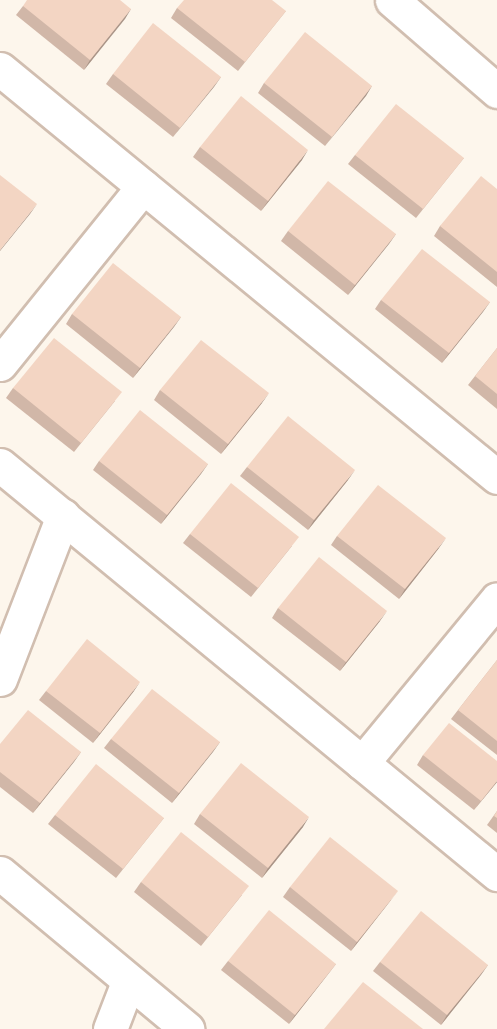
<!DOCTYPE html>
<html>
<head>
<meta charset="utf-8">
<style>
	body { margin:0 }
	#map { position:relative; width:497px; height:1029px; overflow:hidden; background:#fdf6ec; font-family:Manrope,sans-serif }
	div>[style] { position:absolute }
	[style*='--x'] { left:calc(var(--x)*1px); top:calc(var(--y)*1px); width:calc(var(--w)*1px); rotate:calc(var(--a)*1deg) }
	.roads { filter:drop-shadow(2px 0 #d1beb0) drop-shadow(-2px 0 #d1beb0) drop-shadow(0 2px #d1beb0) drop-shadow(0 -2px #d1beb0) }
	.minor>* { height:33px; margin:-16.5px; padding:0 16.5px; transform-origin:16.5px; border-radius:16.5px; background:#fff }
	.wall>* { inset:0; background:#d1b7a8 }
	.shaded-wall>* { inset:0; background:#aa9588 }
	.building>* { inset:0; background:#f3d5c3 }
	span { translate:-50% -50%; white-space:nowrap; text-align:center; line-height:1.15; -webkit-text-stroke:6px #fffaf3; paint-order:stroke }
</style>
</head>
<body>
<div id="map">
	<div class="roads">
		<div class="minor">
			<div style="--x:392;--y:0;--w:139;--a:40.9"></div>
			<div style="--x:0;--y:69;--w:643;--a:39.38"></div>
			<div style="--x:0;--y:364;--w:228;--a:-51.1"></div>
			<div style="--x:0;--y:465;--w:644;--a:39.45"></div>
			<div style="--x:0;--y:679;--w:175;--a:-68.9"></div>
			<div style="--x:362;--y:763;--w:212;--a:-50.5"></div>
			<div style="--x:0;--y:873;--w:244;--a:39.8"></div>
			<div style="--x:110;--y:1029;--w:50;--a:-69"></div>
		</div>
	</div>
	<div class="wall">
		<div style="clip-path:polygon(23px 6px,131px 9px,84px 70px,16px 15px)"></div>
		<div style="clip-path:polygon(177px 8px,286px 11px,238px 71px,171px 18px)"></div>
		<div style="clip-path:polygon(113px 74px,221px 77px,173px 137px,106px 84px)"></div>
		<div style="clip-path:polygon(264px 83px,372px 86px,325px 146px,258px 93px)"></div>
		<div style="clip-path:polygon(200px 147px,302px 160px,261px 211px,193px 157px)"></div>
		<div style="clip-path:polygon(355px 155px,464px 158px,416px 218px,348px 164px)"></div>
		<div style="clip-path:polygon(497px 189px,497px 287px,434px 236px,440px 226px)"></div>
		<div style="clip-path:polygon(288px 231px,396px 234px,348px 295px,281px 241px)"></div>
		<div style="clip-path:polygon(381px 300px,490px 302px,442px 363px,375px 309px)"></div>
		<div style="clip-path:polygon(72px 314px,181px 317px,133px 378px,66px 324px)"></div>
		<div style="clip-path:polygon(497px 348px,497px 409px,468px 385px)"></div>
		<div style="clip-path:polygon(13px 388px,115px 401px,74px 452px,6px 398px)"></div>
		<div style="clip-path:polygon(160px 390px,262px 403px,221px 454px,154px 400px)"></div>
		<div style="clip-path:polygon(99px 461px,208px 464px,161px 524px,93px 470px)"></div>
		<div style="clip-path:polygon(247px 467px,348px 480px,308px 530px,240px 476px)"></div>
		<div style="clip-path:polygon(190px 534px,292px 546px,251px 597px,183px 543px)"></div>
		<div style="clip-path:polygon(337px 536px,439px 548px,399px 599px,331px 545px)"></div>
		<div style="clip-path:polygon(278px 608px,380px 621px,340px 671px,272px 618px)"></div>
		<div style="clip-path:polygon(497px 660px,497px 755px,451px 719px)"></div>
		<div style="clip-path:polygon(46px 691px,134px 691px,93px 743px,39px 700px)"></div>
		<div style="clip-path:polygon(111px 739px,220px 742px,172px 803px,104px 748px)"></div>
		<div style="clip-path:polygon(0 744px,81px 752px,33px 813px,0 787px)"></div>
		<div style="clip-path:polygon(423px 755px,497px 782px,474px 810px,417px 765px)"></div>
		<div style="clip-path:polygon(497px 811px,497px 833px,487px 825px)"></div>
		<div style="clip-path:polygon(200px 814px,303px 827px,262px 878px,194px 824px)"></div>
		<div style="clip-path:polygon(55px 815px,164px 818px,116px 878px,48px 824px)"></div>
		<div style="clip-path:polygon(141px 882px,242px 895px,201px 946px,134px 892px)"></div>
		<div style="clip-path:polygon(290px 887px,391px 900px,351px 951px,283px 897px)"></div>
		<div style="clip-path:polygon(228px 961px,336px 964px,289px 1024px,221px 970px)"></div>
		<div style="clip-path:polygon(380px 962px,488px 965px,441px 1025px,373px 971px)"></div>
	</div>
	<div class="shaded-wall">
		<div style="clip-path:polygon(131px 9px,125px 19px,84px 70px,90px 60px)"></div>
		<div style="clip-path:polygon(221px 77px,214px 87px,173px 137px,180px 128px)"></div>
		<div style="clip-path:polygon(372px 86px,366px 96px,325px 146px,332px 137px)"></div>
		<div style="clip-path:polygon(308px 150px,302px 160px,261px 211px,268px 201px)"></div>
		<div style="clip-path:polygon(37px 204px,30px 214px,0 251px,0 250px)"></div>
		<div style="clip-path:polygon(396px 234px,389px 244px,348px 295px,355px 285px)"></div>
		<div style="clip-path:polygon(490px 302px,483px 312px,442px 363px,449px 353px)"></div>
		<div style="clip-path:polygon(181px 317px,174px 327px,133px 378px,140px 368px)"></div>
		<div style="clip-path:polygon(269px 393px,262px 403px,221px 454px,228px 444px)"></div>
		<div style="clip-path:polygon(208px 464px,201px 474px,161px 524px,167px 515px)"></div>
		<div style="clip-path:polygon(355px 470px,348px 480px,308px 530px,314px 520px)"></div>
		<div style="clip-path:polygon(446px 538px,439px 548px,399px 599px,405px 589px)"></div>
		<div style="clip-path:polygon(387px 611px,380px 621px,340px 671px,346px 662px)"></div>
		<div style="clip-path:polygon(140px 682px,134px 691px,93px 743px,100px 733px)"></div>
		<div style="clip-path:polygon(220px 742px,213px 752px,172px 803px,179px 793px)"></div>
		<div style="clip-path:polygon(81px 752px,74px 762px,33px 813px,40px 803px)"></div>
		<div style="clip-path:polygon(497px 781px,497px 782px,474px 810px,481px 801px)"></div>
		<div style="clip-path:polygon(309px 817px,303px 827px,262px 878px,268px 868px)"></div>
		<div style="clip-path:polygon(398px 891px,391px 900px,351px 951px,357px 942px)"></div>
		<div style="clip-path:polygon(336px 964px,329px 973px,289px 1024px,295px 1015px)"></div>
		<div style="clip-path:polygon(488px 965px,481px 975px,441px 1025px,447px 1015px)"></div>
	</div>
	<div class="building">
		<div style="clip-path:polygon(27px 0,120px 0,131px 9px,90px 60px,23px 6px)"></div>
		<div style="clip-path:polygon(184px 0,272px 0,286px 11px,245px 62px,177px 8px)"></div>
		<div style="clip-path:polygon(153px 23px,221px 77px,180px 128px,113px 74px)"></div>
		<div style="clip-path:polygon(305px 32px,372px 86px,332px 137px,264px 83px)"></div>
		<div style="clip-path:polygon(241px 96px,308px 150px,268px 201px,200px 147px)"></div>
		<div style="clip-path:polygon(396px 104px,464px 158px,423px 209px,355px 155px)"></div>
		<div style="clip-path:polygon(0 175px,37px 204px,0 250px)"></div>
		<div style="clip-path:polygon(481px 176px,497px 189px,497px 272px,440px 226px)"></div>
		<div style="clip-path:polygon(328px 181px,396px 234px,355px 285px,288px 231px)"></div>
		<div style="clip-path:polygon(422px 249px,490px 302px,449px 353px,381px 300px)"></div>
		<div style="clip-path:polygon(113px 263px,181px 317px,140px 368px,72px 314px)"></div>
		<div style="clip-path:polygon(54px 338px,122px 392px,81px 443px,13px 388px)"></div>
		<div style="clip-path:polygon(201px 340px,269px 393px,228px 444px,160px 390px)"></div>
		<div style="clip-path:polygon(497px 348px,497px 394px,475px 376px)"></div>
		<div style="clip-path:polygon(140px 410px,208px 464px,167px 515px,99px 461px)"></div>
		<div style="clip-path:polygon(288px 416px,355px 470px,314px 520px,247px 467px)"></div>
		<div style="clip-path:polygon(231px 483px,299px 537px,258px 588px,190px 534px)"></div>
		<div style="clip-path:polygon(378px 485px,446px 538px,405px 589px,337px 536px)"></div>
		<div style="clip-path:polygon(319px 557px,387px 611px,346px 662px,278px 608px)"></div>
		<div style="clip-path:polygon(87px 639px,140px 682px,100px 733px,46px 691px)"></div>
		<div style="clip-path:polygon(497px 660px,497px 741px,458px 710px)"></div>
		<div style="clip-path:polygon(152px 689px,220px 742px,179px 793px,111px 739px)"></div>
		<div style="clip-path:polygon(28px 710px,81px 752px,40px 803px,0 772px,0 744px)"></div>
		<div style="clip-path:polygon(449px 723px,497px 761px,497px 781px,481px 801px,423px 755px)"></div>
		<div style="clip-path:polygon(241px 763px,309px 817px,268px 868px,200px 814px)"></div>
		<div style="clip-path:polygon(96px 764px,164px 818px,123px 869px,55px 815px)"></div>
		<div style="clip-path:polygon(497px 811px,497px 818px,494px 816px)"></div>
		<div style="clip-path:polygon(181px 832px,249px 886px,208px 937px,141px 882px)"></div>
		<div style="clip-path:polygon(330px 837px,398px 891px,357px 942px,290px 887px)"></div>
		<div style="clip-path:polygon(269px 910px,336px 964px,295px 1015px,228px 961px)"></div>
		<div style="clip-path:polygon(421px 911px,488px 965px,447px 1015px,380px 962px)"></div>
		<div style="clip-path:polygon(363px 982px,423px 1029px,324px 1029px)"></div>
	</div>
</div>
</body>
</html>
